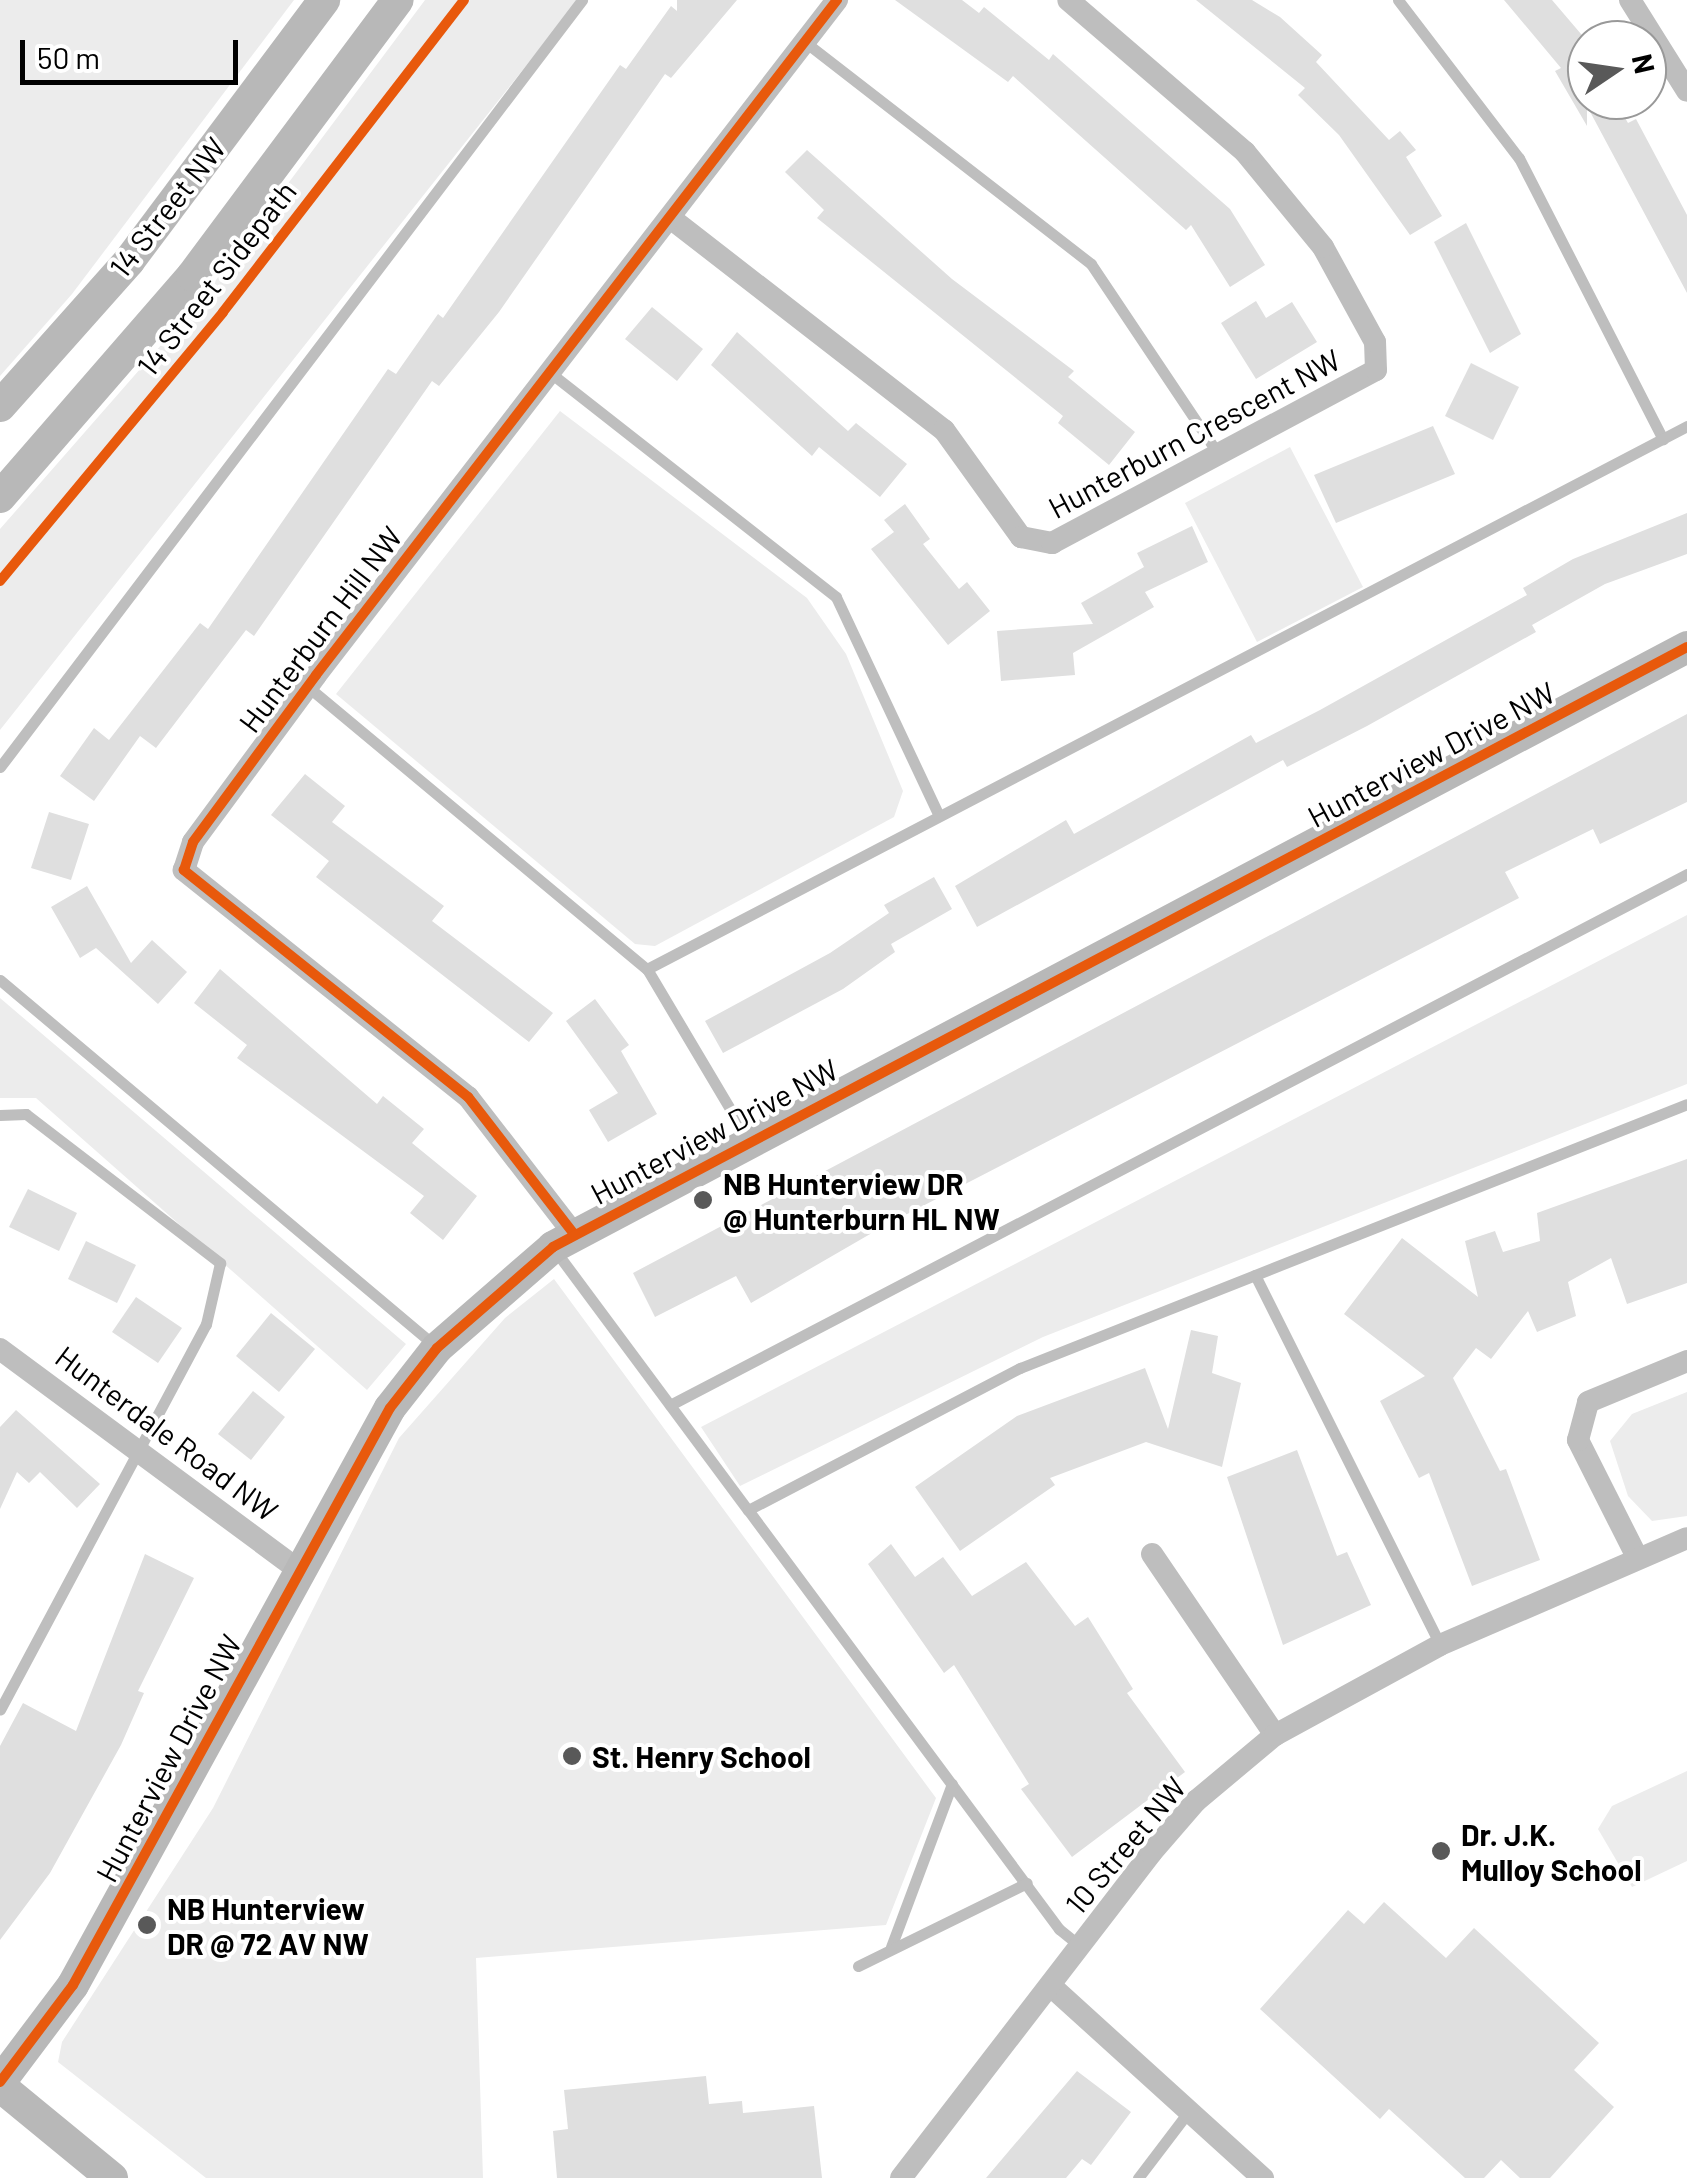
<!DOCTYPE html>
<html>
<head>
<meta charset="utf-8">
<style>
	body { margin:0 }
	#map { position:relative; width:1687px; height:2178px; overflow:hidden; background:#fff; font-family:Barlow,sans-serif }
	div>[style] { position:absolute }
	[style*='--x'] { left:calc(var(--x)*1px); top:calc(var(--y)*1px); width:calc(var(--w)*1px); rotate:calc(var(--a)*1deg) }
	.green>* { inset:0; background:#ececec }
	.building>* { inset:0; background:#dfdfdf }
	.lane>* { height:11px; margin:-5.5px; padding:0 5.5px; transform-origin:5.5px; border-radius:5.5px; background:#bebebe }
	.street>* { height:22px; margin:-11px; padding:0 11px; transform-origin:11px; border-radius:11px; background:#bebebe }
	.secondary>* { height:32px; margin:-16px; padding:0 16px; transform-origin:16px; border-radius:16px; background:#b8b8b8 }
	.cycleway>* { height:10px; margin:-5px; padding:0 5px; transform-origin:5px; border-radius:5px; background:#e8590c }
	.dots>* { width:28px; height:28px; translate:-50% -50%; box-sizing:border-box; border:5px solid #fff; border-radius:50% }
	span { translate:-50% -50%; white-space:nowrap; text-align:center; line-height:1.15; -webkit-text-stroke:8px #fff; paint-order:stroke }
	.street-label { font-size:30px; color:#000 }
	.poi-label { font-size:30px; color:#000; font-weight:700 }
	.left { translate:0 -50%; text-align:left }
	.north { position:absolute; left:1567px; top:20px; width:100px; height:100px; box-sizing:border-box; background:#fff; border:2px solid #999; border-radius:50%; rotate:77deg; font-size:28px; font-weight:700; line-height:40px; text-align:center; color:#000 }
	.north::after { content:''; display:block; margin:auto; width:35px; height:45px; background:#595959; clip-path:polygon(50% 0,100% 100%,50% 72%,0 100%) }
	.scale { position:absolute; left:20px; top:40px; width:218px; height:45px; box-sizing:border-box; border:5px solid #000; border-top:0; padding-left:12px; font-size:30px; line-height:35px; white-space:nowrap; color:#000; -webkit-text-stroke:8px #fff; paint-order:stroke }
</style>
</head>
<body>
<div id="map">
	<div class="green">
		<div style="clip-path:polygon(0 0,294px 0,72px 294px,0 376px)"></div>
		<div style="clip-path:polygon(425px 0,578px 0,0 730px,0 529px,204px 296px)"></div>
		<div style="clip-path:polygon(560px 411px,807px 598px,846px 654px,903px 791px,894px 817px,655px 946px,635px 944px,336px 694px)"></div>
		<div style="clip-path:polygon(1290px 447px,1363px 587px,1257px 642px,1185px 503px)"></div>
		<div style="clip-path:polygon(1687px 915px,1687px 1084px,1043px 1337px,740px 1486px,701px 1427px)"></div>
		<div style="clip-path:polygon(0 998px,406px 1344px,367px 1390px,36px 1098px,0 1098px)"></div>
		<div style="clip-path:polygon(554px 1279px,936px 1798px,886px 1925px,476px 1958px,483px 2178px,206px 2178px,58px 2062px,62px 2042px,213px 1808px,399px 1438px,505px 1318px)"></div>
		<div style="clip-path:polygon(1687px 1392px,1687px 1516px,1652px 1521px,1628px 1496px,1610px 1441px,1632px 1414px)"></div>
		<div style="clip-path:polygon(1687px 1771px,1687px 1861px,1632px 1887px,1598px 1829px,1612px 1806px)"></div>
	</div>
	<div class="building">
		<div style="clip-path:polygon(677px 0,737px 0,671px 78px,665px 74px,499px 312px,439px 386px,432px 381px,254px 636px,246px 630px,156px 748px,140px 736px,94px 801px,60px 776px,94px 728px,109px 740px,200px 623px,208px 629px,388px 369px,396px 374px,438px 314px,443px 318px,620px 65px,626px 69px,671px 6px,677px 11px)"></div>
		<div style="clip-path:polygon(895px 0,962px 0,979px 13px,984px 7px,1049px 60px,1053px 54px,1230px 209px,1265px 265px,1230px 287px,1191px 225px,1186px 230px,1013px 76px,1008px 82px)"></div>
		<div style="clip-path:polygon(1196px 0,1252px 0,1280px 17px,1322px 55px,1316px 62px,1389px 140px,1400px 131px,1416px 150px,1406px 157px,1442px 216px,1410px 235px,1339px 135px,1298px 95px,1305px 88px)"></div>
		<div style="clip-path:polygon(1504px 0,1552px 0,1587px 41px,1587px 100px,1615px 100px,1628px 123px,1636px 119px,1687px 215px,1687px 293px,1587px 106px,1587px 126px,1555px 71px,1561px 68px)"></div>
		<div style="clip-path:polygon(807px 150px,952px 279px,1074px 371px,1068px 377px,1135px 432px,1109px 465px,1058px 423px,1063px 416px,817px 218px,824px 210px,785px 172px)"></div>
		<div style="clip-path:polygon(1466px 223px,1521px 334px,1490px 353px,1434px 242px)"></div>
		<div style="clip-path:polygon(1256px 301px,1266px 318px,1292px 302px,1317px 342px,1256px 379px,1221px 323px)"></div>
		<div style="clip-path:polygon(652px 307px,703px 349px,677px 381px,625px 339px)"></div>
		<div style="clip-path:polygon(737px 332px,848px 431px,856px 423px,907px 464px,880px 497px,819px 447px,812px 456px,711px 365px)"></div>
		<div style="clip-path:polygon(1471px 363px,1519px 387px,1493px 440px,1445px 416px)"></div>
		<div style="clip-path:polygon(1433px 426px,1455px 474px,1336px 523px,1314px 475px)"></div>
		<div style="clip-path:polygon(905px 504px,930px 539px,923px 544px,959px 589px,967px 582px,990px 611px,948px 645px,871px 549px,894px 532px,884px 520px)"></div>
		<div style="clip-path:polygon(1687px 513px,1687px 554px,1605px 584px,1532px 625px,1536px 632px,1367px 726px,1287px 767px,1283px 760px,977px 927px,955px 886px,1066px 820px,1074px 834px,1251px 735px,1256px 743px,1320px 710px,1527px 595px,1523px 588px,1573px 559px)"></div>
		<div style="clip-path:polygon(1192px 526px,1208px 562px,1145px 592px,1154px 607px,1073px 653px,1075px 675px,1001px 681px,997px 631px,1093px 624px,1081px 603px,1144px 567px,1137px 553px)"></div>
		<div style="clip-path:polygon(1687px 714px,1687px 802px,1600px 844px,1593px 829px,1505px 872px,1519px 898px,884px 1226px,751px 1303px,736px 1276px,655px 1317px,633px 1273px)"></div>
		<div style="clip-path:polygon(305px 774px,345px 806px,332px 822px,444px 906px,432px 921px,553px 1013px,529px 1042px,316px 877px,329px 861px,271px 815px)"></div>
		<div style="clip-path:polygon(49px 812px,89px 824px,71px 880px,31px 868px)"></div>
		<div style="clip-path:polygon(934px 877px,952px 909px,891px 944px,895px 952px,843px 989px,723px 1053px,705px 1021px,830px 953px,889px 913px,884px 905px)"></div>
		<div style="clip-path:polygon(87px 886px,131px 963px,152px 940px,187px 972px,158px 1004px,96px 948px,80px 958px,51px 907px)"></div>
		<div style="clip-path:polygon(220px 969px,377px 1104px,383px 1096px,424px 1129px,412px 1143px,477px 1196px,443px 1240px,410px 1213px,424px 1196px,237px 1058px,247px 1045px,194px 1003px)"></div>
		<div style="clip-path:polygon(595px 999px,629px 1045px,621px 1051px,657px 1114px,608px 1142px,589px 1110px,618px 1093px,566px 1021px)"></div>
		<div style="clip-path:polygon(1687px 1159px,1687px 1283px,1627px 1304px,1611px 1258px,1568px 1282px,1576px 1316px,1537px 1332px,1528px 1311px,1491px 1359px,1476px 1348px,1453px 1378px,1500px 1471px,1506px 1469px,1540px 1560px,1472px 1586px,1429px 1473px,1419px 1478px,1380px 1401px,1425px 1376px,1344px 1314px,1402px 1238px,1478px 1297px,1465px 1241px,1495px 1231px,1503px 1252px,1540px 1241px,1537px 1213px)"></div>
		<div style="clip-path:polygon(28px 1189px,77px 1213px,59px 1251px,9px 1227px)"></div>
		<div style="clip-path:polygon(86px 1241px,136px 1265px,117px 1303px,68px 1279px)"></div>
		<div style="clip-path:polygon(136px 1297px,182px 1328px,158px 1363px,112px 1332px)"></div>
		<div style="clip-path:polygon(271px 1313px,315px 1349px,279px 1392px,236px 1356px)"></div>
		<div style="clip-path:polygon(1191px 1330px,1218px 1336px,1212px 1373px,1241px 1383px,1222px 1467px,1146px 1442px,1050px 1478px,1055px 1485px,960px 1551px,915px 1487px,1017px 1416px,1145px 1368px,1168px 1429px)"></div>
		<div style="clip-path:polygon(253px 1391px,285px 1417px,251px 1460px,218px 1434px)"></div>
		<div style="clip-path:polygon(16px 1410px,100px 1484px,77px 1508px,40px 1472px,29px 1483px,17px 1472px,0 1509px,0 1427px)"></div>
		<div style="clip-path:polygon(1297px 1450px,1337px 1556px,1347px 1552px,1371px 1605px,1283px 1645px,1227px 1477px)"></div>
		<div style="clip-path:polygon(891px 1544px,915px 1577px,943px 1557px,972px 1596px,1026px 1562px,1075px 1626px,1088px 1617px,1133px 1689px,1127px 1693px,1185px 1772px,1072px 1857px,1021px 1789px,1029px 1784px,954px 1665px,944px 1673px,868px 1564px)"></div>
		<div style="clip-path:polygon(145px 1554px,194px 1578px,138px 1691px,144px 1693px,121px 1745px,50px 1873px,0 1940px,0 1746px,23px 1703px,76px 1731px)"></div>
		<div style="clip-path:polygon(1384px 1902px,1446px 1958px,1474px 1928px,1599px 2043px,1574px 2070px,1614px 2107px,1550px 2178px,1520px 2178px,1501px 2160px,1484px 2178px,1465px 2178px,1389px 2109px,1380px 2119px,1260px 2009px,1348px 1910px,1364px 1924px)"></div>
		<div style="clip-path:polygon(1077px 2071px,1131px 2112px,1091px 2165px,1082px 2159px,1066px 2178px,986px 2178px)"></div>
		<div style="clip-path:polygon(706px 2076px,709px 2104px,742px 2101px,743px 2113px,814px 2106px,822px 2178px,557px 2178px,553px 2131px,568px 2129px,564px 2090px)"></div>
	</div>
	<div class="lane">
		<div style="--x:1398;--y:0;--w:199;--a:52.6"></div>
		<div style="--x:1519;--y:158;--w:316;--a:62.9"></div>
		<div style="--x:805;--y:42;--w:362;--a:37.8"></div>
		<div style="--x:1091;--y:264;--w:225;--a:56.2"></div>
		<div style="--x:548;--y:371;--w:366;--a:38.1"></div>
		<div style="--x:836;--y:597;--w:240;--a:64.8"></div>
		<div style="--x:307;--y:686;--w:442;--a:39.8"></div>
		<div style="--x:647;--y:969;--w:198;--a:59.3"></div>
		<div style="--x:0;--y:767;--w:963;--a:-52.81"></div>
		<div style="--x:647;--y:969;--w:1173;--a:-27.57"></div>
		<div style="--x:0;--y:980;--w:567;--a:40.06"></div>
		<div style="--x:0;--y:1115;--w:26;--a:-2"></div>
		<div style="--x:26;--y:1114;--w:245;--a:37.5"></div>
		<div style="--x:220;--y:1263;--w:63;--a:102.9"></div>
		<div style="--x:206;--y:1324;--w:437;--a:118.1"></div>
		<div style="--x:554;--y:1249;--w:325;--a:53.4"></div>
		<div style="--x:1255;--y:1275;--w:414;--a:63.4"></div>
		<div style="--x:670;--y:1405;--w:1147;--a:-27.57"></div>
		<div style="--x:1080;--y:1946;--w:27;--a:-141"></div>
		<div style="--x:1059;--y:1929;--w:522;--a:-126.58"></div>
		<div style="--x:748;--y:1510;--w:307;--a:-27.6"></div>
		<div style="--x:1020;--y:1368;--w:717;--a:-21.59"></div>
		<div style="--x:891;--y:1947;--w:174;--a:-69.5"></div>
		<div style="--x:858;--y:1966;--w:188;--a:-26.2"></div>
		<div style="--x:1138;--y:2178;--w:84;--a:-52.7"></div>
	</div>
	<div class="street">
		<div style="--x:1630;--y:0;--w:107;--a:57.9"></div>
		<div style="--x:673;--y:220;--w:343;--a:37.8"></div>
		<div style="--x:944;--y:430;--w:132;--a:54.3"></div>
		<div style="--x:1021;--y:537;--w:32;--a:11"></div>
		<div style="--x:1052;--y:543;--w:367;--a:-28.1"></div>
		<div style="--x:1376;--y:370;--w:28;--a:-92"></div>
		<div style="--x:1375;--y:342;--w:108;--a:-118.7"></div>
		<div style="--x:1323;--y:247;--w:123;--a:-129.4"></div>
		<div style="--x:1245;--y:152;--w:233;--a:-139.3"></div>
		<div style="--x:574;--y:1234;--w:173;--a:-127.7"></div>
		<div style="--x:468;--y:1097;--w:364;--a:-141.4"></div>
		<div style="--x:184;--y:870;--w:29;--a:-72"></div>
		<div style="--x:193;--y:842;--w:207;--a:-53.6"></div>
		<div style="--x:316;--y:675;--w:853;--a:-52.34"></div>
		<div style="--x:0;--y:1349;--w:370;--a:36.5"></div>
		<div style="--x:1152;--y:1554;--w:219;--a:55.8"></div>
		<div style="--x:1637;--y:1557;--w:131;--a:-116.8"></div>
		<div style="--x:1578;--y:1440;--w:39;--a:-75"></div>
		<div style="--x:1588;--y:1402;--w:107;--a:-22.5"></div>
		<div style="--x:1052;--y:1987;--w:285;--a:42.2"></div>
		<div style="--x:901;--y:2178;--w:410;--a:-52.4"></div>
		<div style="--x:1151;--y:1853;--w:69;--a:-49.1"></div>
		<div style="--x:1196;--y:1801;--w:103;--a:-39.9"></div>
		<div style="--x:1275;--y:1735;--w:188;--a:-28.6"></div>
		<div style="--x:1440;--y:1645;--w:269;--a:-23.4"></div>
	</div>
	<div class="secondary">
		<div style="--x:0;--y:406;--w:194;--a:-48.3"></div>
		<div style="--x:129;--y:261;--w:326;--a:-53.2"></div>
		<div style="--x:0;--y:497;--w:293;--a:-49"></div>
		<div style="--x:192;--y:276;--w:344;--a:-53.3"></div>
		<div style="--x:0;--y:2082;--w:121;--a:-53"></div>
		<div style="--x:73;--y:1985;--w:658;--a:-61.22"></div>
		<div style="--x:390;--y:1408;--w:76;--a:-51.9"></div>
		<div style="--x:437;--y:1348;--w:154;--a:-41"></div>
		<div style="--x:553;--y:1247;--w:1283;--a:-27.88"></div>
		<div style="--x:0;--y:2086;--w:145;--a:39.4"></div>
	</div>
	<div class="cycleway">
		<div style="--x:0;--y:581;--w:349;--a:-50.3"></div>
		<div style="--x:223;--y:312;--w:394;--a:-52.3"></div>
		<div style="--x:574;--y:1234;--w:173;--a:-127.7"></div>
		<div style="--x:468;--y:1097;--w:364;--a:-141.4"></div>
		<div style="--x:184;--y:870;--w:29;--a:-72"></div>
		<div style="--x:193;--y:842;--w:207;--a:-53.6"></div>
		<div style="--x:316;--y:675;--w:853;--a:-52.34"></div>
		<div style="--x:0;--y:2082;--w:121;--a:-53"></div>
		<div style="--x:73;--y:1985;--w:658;--a:-61.22"></div>
		<div style="--x:390;--y:1408;--w:76;--a:-51.9"></div>
		<div style="--x:437;--y:1348;--w:154;--a:-41"></div>
		<div style="--x:553;--y:1247;--w:1283;--a:-27.88"></div>
	</div>
	<div class="dots">
		<div style="left:703px;top:1200px;background:#595959"></div>
		<div style="left:572px;top:1756px;background:#595959"></div>
		<div style="left:1441px;top:1851px;background:#595959"></div>
		<div style="left:147px;top:1925px;background:#595959"></div>
	</div>
	<div class="street-label">
		<span style="left:167px;top:207px;rotate:-52deg">14 Street NW</span>
		<span style="left:216px;top:278px;rotate:-52deg">14 Street Sidepath</span>
		<span style="left:1194px;top:433px;rotate:-28deg">Hunterburn Crescent NW</span>
		<span style="left:320px;top:629px;rotate:-53deg">Hunterburn Hill NW</span>
		<span style="left:1431px;top:754px;rotate:-28deg">Hunterview Drive NW</span>
		<span style="left:714px;top:1131px;rotate:-28deg">Hunterview Drive NW</span>
		<span style="left:167px;top:1433px;rotate:37deg">Hunterdale Road NW</span>
		<span style="left:168px;top:1758px;rotate:-62deg">Hunterview Drive NW</span>
		<span style="left:1125px;top:1845px;rotate:-50deg">10 Street NW</span>
	</div>
	<div class="poi-label">
		<span class="left" style="left:723px;top:1200px">NB Hunterview DR<br>@ Hunterburn HL NW</span>
		<span class="left" style="left:592px;top:1756px">St. Henry School</span>
		<span class="left" style="left:1461px;top:1851px">Dr. J.K.<br>Mulloy School</span>
		<span class="left" style="left:167px;top:1925px">NB Hunterview<br>DR @ 72 AV NW</span>
	</div>
	<div class="north">N</div>
	<div class="scale">50 m</div>
</div>
</body>
</html>
